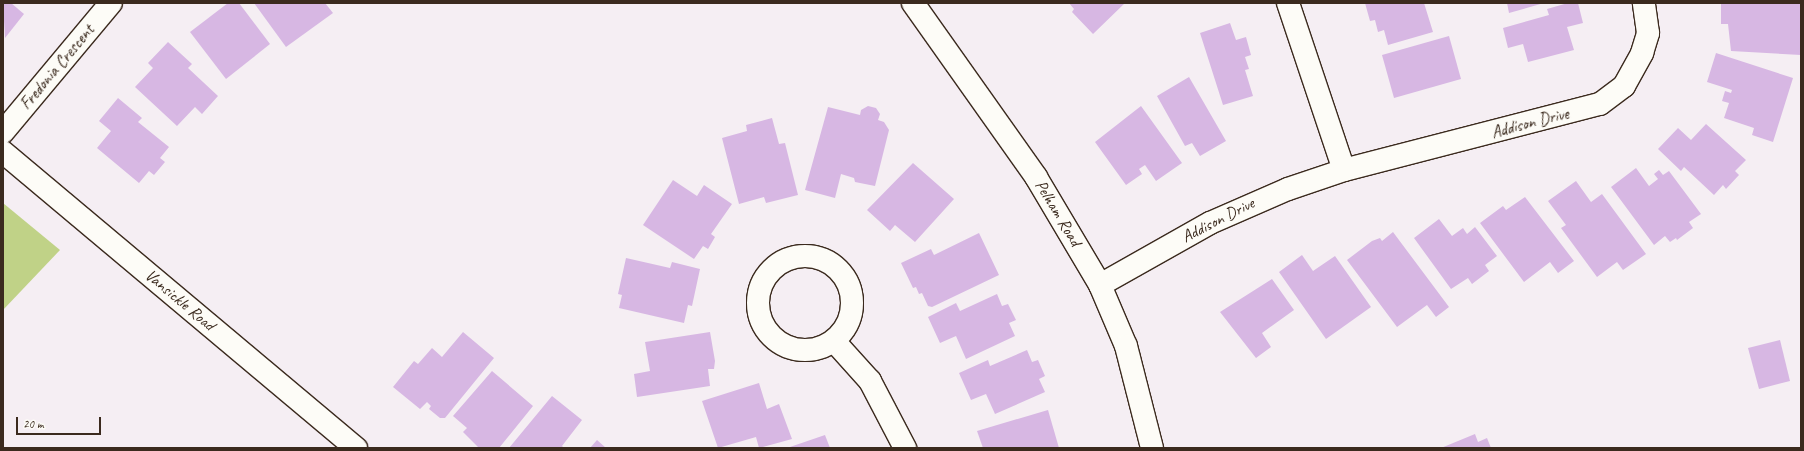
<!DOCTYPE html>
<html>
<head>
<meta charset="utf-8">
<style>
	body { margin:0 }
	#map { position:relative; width:1804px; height:451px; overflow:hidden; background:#f5eef3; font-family:Caveat,sans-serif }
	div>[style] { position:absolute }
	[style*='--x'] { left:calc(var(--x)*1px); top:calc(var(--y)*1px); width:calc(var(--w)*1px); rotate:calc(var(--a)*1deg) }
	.green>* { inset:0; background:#c0d287 }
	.building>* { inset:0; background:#d7b7e3 }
	.roads { filter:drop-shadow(1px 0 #3b2a1e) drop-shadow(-1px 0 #3b2a1e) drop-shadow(0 1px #3b2a1e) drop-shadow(0 -1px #3b2a1e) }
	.minor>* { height:22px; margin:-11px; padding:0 11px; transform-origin:11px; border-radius:11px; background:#fdfcf7 }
	.minor>.ring { margin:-11px; padding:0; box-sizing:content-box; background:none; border:22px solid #fdfcf7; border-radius:50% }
	.tertiary>* { height:22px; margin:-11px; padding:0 11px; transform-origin:11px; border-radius:11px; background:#fdfcf7 }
	.secondary>* { height:22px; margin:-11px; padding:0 11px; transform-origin:11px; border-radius:11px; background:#fdfcf7 }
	span { translate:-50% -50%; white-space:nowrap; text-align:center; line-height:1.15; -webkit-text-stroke:3px #fdfcf7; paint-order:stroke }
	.street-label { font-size:17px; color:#3b2a1e }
	.frame { position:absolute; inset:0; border:4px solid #3b2a1e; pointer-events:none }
	.scale { position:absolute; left:16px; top:417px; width:85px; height:18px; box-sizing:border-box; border:2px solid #3b2a1e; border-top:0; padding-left:5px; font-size:12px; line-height:14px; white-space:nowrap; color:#3b2a1e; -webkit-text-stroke:3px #fdfcf7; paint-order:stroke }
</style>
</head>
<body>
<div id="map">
	<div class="green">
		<div style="clip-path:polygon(3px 203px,60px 250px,3px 310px)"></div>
	</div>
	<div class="building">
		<div style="clip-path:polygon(3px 3px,11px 3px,24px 14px,5px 38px)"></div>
		<div style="clip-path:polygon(228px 3px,239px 3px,270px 44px,226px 79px,190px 32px)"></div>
		<div style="clip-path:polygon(254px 3px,325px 3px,333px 13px,286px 47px)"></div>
		<div style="clip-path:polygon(1069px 3px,1125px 3px,1093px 34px,1072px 12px,1074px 9px)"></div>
		<div style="clip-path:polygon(1365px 3px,1424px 3px,1433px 32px,1388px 45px,1384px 30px,1378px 32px,1375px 20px,1370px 21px)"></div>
		<div style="clip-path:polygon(1507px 3px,1544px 3px,1509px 13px)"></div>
		<div style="clip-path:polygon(1568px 3px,1578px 3px,1583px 23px,1567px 27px,1574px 50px,1528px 62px,1523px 44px,1508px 48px,1503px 28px,1549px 15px,1547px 9px)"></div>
		<div style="clip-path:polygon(1721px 3px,1800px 3px,1801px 55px,1731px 51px,1728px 24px,1721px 24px)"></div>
		<div style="clip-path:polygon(1230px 23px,1236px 40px,1246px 37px,1251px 55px,1245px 57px,1249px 69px,1245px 70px,1253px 96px,1223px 105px,1200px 33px)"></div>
		<div style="clip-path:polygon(1449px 36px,1461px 79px,1394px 98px,1382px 55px)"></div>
		<div style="clip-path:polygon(168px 42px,192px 64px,188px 68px,218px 96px,202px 114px,195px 107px,177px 126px,135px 87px,153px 68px,148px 63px)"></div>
		<div style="clip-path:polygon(1716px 53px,1793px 78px,1773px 142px,1752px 135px,1754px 128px,1724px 118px,1729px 103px,1722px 101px,1725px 91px,1731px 93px,1732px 90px,1707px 82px)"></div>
		<div style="clip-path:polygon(1189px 77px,1226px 141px,1200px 156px,1192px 143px,1185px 146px,1157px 96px)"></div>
		<div style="clip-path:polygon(118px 98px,142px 118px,138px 122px,169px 147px,160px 158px,165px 162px,154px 175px,149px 171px,139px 183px,97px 148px,111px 131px,99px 121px)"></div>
		<div style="clip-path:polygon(868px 106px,876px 108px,880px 114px,878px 120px,884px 122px,889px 130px,875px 186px,855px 182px,854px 178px,841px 174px,835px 198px,805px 190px,828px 107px,860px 115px,861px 110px)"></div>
		<div style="clip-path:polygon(1141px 106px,1182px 163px,1156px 181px,1145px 165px,1139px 169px,1142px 174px,1126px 185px,1095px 142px)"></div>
		<div style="clip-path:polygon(772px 118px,779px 144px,785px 143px,798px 195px,766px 203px,764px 197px,739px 204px,722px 138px,747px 131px,746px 125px)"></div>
		<div style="clip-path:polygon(1706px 124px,1746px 160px,1735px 171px,1739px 175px,1726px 189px,1723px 185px,1714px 195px,1684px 167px,1681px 171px,1658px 149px,1678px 128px,1691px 140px)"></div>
		<div style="clip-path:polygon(913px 163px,954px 199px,915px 242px,895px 225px,890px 231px,867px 210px)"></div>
		<div style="clip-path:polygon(1636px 168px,1649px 186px,1658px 179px,1654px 174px,1659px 170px,1663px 175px,1669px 171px,1701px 214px,1689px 222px,1693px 228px,1677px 240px,1676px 238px,1670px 242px,1665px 236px,1654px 245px,1611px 187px)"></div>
		<div style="clip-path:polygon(673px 180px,697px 196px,704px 185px,732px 204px,711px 234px,715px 237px,708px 249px,703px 246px,694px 259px,643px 225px)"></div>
		<div style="clip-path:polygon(1576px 181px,1591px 202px,1602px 194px,1646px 254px,1623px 270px,1617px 262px,1597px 277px,1561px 228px,1566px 225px,1548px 201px)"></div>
		<div style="clip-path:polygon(1525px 197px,1574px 261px,1558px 273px,1550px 262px,1524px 282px,1480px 223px,1503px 206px,1506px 210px)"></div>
		<div style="clip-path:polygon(1439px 219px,1452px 236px,1463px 228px,1467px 234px,1475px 227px,1497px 256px,1485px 265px,1489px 271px,1472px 284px,1468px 278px,1451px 289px,1414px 238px)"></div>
		<div style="clip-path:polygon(1393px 232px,1449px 307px,1436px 317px,1427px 305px,1397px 327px,1347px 260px,1372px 241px,1380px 238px,1382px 241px)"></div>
		<div style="clip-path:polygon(979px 233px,999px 275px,932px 307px,928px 306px,922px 293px,919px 294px,916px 287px,913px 288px,901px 263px,931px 249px,934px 255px)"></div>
		<div style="clip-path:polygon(1302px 255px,1313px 271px,1335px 256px,1371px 307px,1326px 339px,1279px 272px)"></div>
		<div style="clip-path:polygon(626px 258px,670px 268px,672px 262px,700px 269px,692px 306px,688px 305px,684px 323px,619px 308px,622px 295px,618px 294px)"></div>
		<div style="clip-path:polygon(1272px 279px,1294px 310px,1262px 333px,1271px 347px,1256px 358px,1220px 312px)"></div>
		<div style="clip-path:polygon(997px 294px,1002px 306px,1008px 304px,1016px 320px,1009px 323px,1015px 336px,966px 359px,956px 336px,940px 343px,928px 317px,956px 303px,960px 311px)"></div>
		<div style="clip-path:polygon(463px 332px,494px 358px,445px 418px,440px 418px,429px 409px,431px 406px,427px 402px,420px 409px,393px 387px,414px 361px,418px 364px,432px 348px,442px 357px)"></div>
		<div style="clip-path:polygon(710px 332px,715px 361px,714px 369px,708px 369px,710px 386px,637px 397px,634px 374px,650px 371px,645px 342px)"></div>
		<div style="clip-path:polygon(1780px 340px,1790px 381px,1759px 389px,1748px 348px)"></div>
		<div style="clip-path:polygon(1027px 350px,1032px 362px,1038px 360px,1045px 376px,1039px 379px,1045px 392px,995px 414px,986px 394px,971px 400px,959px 373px,988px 360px,990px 366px)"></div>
		<div style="clip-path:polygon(492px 371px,533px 406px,499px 448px,479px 448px,463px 432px,467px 428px,453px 416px)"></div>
		<div style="clip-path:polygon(759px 383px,767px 409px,779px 404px,792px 439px,759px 448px,756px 437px,718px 448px,702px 401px)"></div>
		<div style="clip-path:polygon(552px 396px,582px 420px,562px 446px,564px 448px,509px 448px)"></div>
		<div style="clip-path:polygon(1048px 410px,1059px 448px,983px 448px,977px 431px)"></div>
		<div style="clip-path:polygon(1475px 434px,1478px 442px,1487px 438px,1491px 448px,1441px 448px)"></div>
		<div style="clip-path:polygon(825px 435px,830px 448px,787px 448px)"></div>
		<div style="clip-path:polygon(597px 440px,606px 448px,590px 448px)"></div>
	</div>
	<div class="roads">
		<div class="minor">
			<div style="--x:1288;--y:3;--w:176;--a:71.5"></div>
			<div style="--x:3;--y:132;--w:168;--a:-50.1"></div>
			<div class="ring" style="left:758px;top:256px;width:72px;height:72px"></div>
			<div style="--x:1100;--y:285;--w:126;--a:-29.4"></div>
			<div style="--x:1210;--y:223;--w:85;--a:-23.6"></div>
			<div style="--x:1288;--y:189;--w:59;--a:-18.7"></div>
			<div style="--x:1344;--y:170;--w:264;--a:-14.5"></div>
			<div style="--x:1600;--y:104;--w:30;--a:-37"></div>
			<div style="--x:1624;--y:86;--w:38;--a:-61"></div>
			<div style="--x:1642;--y:53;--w:21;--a:-73"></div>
			<div style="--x:1648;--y:33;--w:30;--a:-98"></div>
			<div style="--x:834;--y:341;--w:54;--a:48"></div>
			<div style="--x:870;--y:381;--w:76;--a:62.4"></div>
		</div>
		<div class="tertiary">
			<div style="--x:3;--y:152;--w:461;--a:40"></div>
		</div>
		<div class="secondary">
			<div style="--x:913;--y:3;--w:213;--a:54.7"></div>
			<div style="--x:1036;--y:177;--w:126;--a:59.3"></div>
			<div style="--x:1100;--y:285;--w:66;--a:66.9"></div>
			<div style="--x:1126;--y:346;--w:105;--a:75.7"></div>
		</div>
	</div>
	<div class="street-label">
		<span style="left:57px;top:67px;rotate:-50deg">Fredonia Crescent</span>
		<span style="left:1530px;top:123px;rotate:-14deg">Addison Drive</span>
		<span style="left:1058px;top:213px;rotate:59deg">Pelham Road</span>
		<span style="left:1218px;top:220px;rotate:-27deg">Addison Drive</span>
		<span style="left:180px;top:300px;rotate:40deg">Vansickle Road</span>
	</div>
	<div class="frame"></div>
	<div class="scale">20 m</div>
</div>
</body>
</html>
